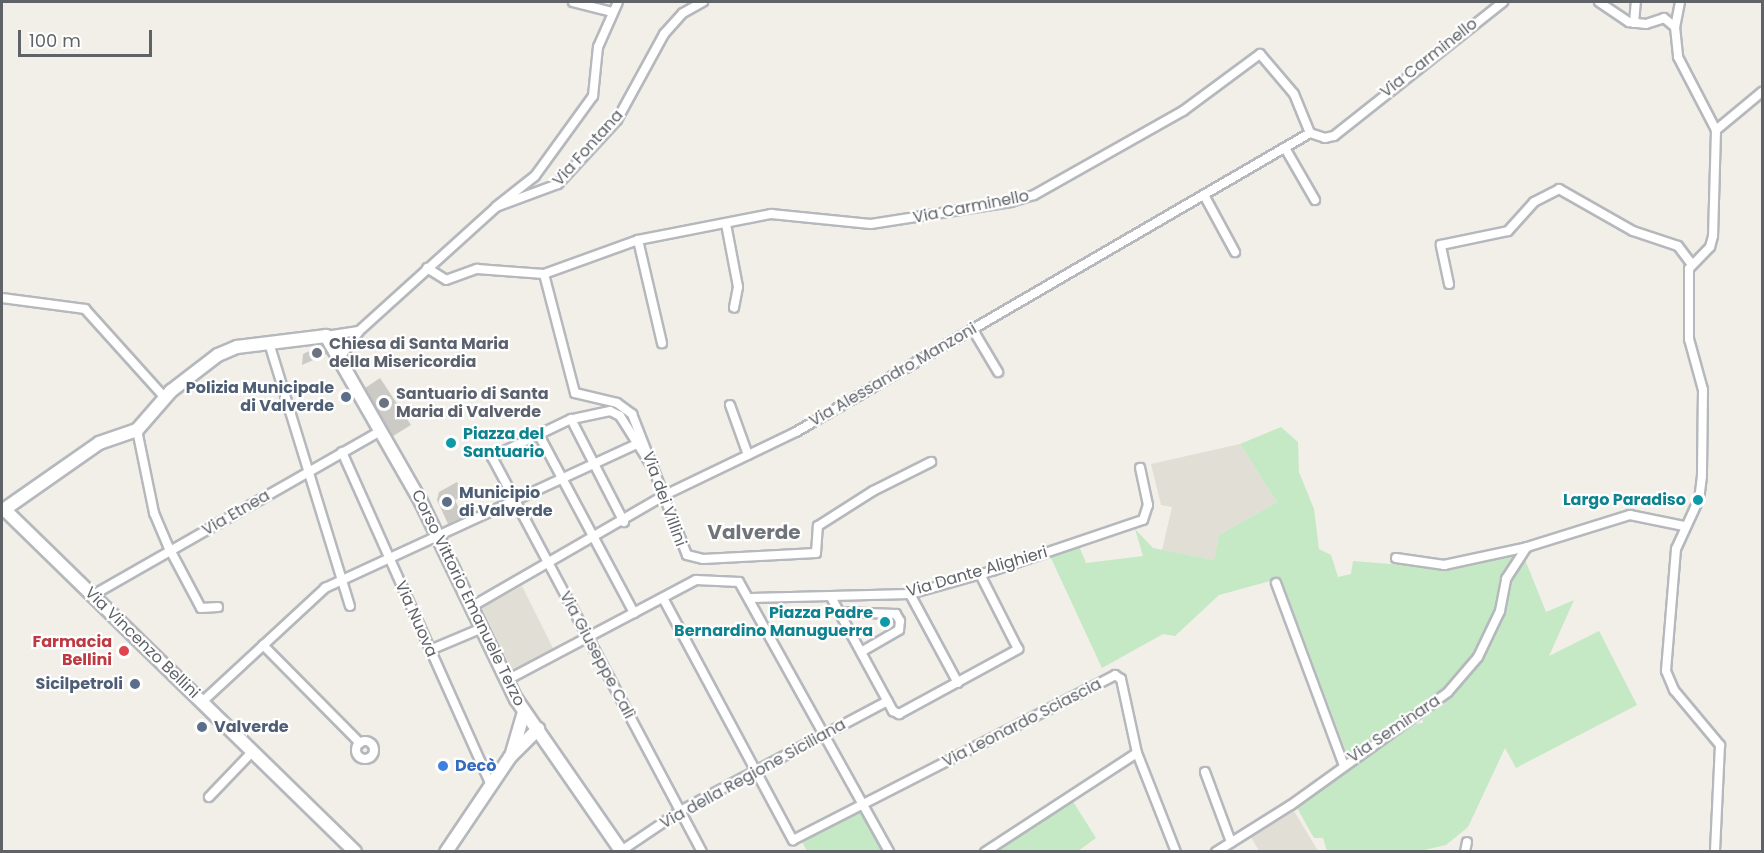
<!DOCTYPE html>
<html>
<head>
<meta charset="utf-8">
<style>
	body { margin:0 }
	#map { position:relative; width:1764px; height:853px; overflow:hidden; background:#f1efe8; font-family:Poppins,sans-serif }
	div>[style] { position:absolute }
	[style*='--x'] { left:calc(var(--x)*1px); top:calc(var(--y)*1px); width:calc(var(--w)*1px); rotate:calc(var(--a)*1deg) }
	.education>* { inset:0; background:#e1ded6 }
	.green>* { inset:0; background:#c5e8c5 }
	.building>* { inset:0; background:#cccac5 }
	.roads { filter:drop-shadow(2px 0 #b5b8bc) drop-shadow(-2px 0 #b5b8bc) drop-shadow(0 2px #b5b8bc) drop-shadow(0 -2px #b5b8bc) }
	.street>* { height:8px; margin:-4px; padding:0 4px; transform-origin:4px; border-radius:4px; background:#fff }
	.street>.ring { margin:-4px; padding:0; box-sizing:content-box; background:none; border:8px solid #fff; border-radius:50% }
	.secondary>* { height:12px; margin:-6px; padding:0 6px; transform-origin:6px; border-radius:6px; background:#fff }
	.dots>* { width:16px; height:16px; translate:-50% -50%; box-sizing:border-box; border:3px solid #fff; border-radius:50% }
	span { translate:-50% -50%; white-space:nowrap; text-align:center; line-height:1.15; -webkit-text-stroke:4.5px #fff; paint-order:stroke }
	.street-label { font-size:16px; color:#5f6368 }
	.worship-label { font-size:16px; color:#5b616d; font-weight:700 }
	.left { translate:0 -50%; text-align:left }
	.service-label { font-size:16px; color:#4e5e75; font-weight:700 }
	.right { translate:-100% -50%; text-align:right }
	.culture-label { font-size:16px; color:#0d838f; font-weight:700 }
	.health-label { font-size:16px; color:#be3a42; font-weight:700 }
	.shop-label { font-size:16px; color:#366cbe; font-weight:700 }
	.quarter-label { font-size:20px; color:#70757a; font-weight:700 }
	.frame { position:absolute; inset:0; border:3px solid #5f6368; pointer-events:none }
	.scale { position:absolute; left:18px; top:30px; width:134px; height:27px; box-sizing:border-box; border:3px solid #5f6368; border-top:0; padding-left:8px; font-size:18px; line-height:21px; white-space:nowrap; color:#5f6368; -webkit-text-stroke:4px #fff; paint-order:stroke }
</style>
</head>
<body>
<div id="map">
	<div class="education">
		<div style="clip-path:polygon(1240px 444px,1277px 502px,1219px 535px,1214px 560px,1162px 550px,1172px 507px,1161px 505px,1151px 464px)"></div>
		<div style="clip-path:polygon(522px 586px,554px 650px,513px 672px,482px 608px)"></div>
		<div style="clip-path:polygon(1294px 811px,1318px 851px,1259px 851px,1251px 837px)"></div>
	</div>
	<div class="green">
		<div style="clip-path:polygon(1281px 427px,1298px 442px,1299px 472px,1314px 509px,1319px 549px,1331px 555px,1338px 577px,1351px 574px,1353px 561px,1440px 568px,1518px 554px,1500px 576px,1496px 612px,1471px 659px,1450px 684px,1348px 757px,1281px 578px,1219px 595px,1175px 636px,1163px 634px,1102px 668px,1050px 556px,1079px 546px,1086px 563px,1143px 556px,1135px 529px,1153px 548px,1214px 560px,1219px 535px,1277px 502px,1240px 444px)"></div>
		<div style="clip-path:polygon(1524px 557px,1546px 612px,1574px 600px,1549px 656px,1599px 631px,1637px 705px,1516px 768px,1505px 748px,1468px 827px,1446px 845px,1420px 851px,1327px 851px,1323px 838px,1314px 838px,1296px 806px,1342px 769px,1349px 771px,1346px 766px,1412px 724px,1423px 723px,1422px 716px,1457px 689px,1492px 637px,1504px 613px,1509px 580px)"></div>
		<div style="clip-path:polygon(1072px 800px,1096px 838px,1078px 851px,993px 852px)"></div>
		<div style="clip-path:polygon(860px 812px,882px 851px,807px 851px,802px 842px)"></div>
	</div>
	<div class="building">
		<div style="clip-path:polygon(322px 345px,327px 354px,302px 365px,303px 354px)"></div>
		<div style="clip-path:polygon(380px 378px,411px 425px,393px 436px,365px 388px)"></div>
		<div style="clip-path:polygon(457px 482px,464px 496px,455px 500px,463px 517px,448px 524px,437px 500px,439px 492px)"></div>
	</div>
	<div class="roads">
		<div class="street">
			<div style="--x:573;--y:2;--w:40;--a:14.4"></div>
			<div style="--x:1599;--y:2;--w:36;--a:34"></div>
			<div style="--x:1629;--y:22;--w:17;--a:7"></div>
			<div style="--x:1646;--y:24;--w:19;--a:-18"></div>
			<div style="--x:1664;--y:18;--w:14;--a:39"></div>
			<div style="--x:1680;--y:2;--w:25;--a:101"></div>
			<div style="--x:1675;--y:27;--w:30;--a:84"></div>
			<div style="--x:1678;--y:57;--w:82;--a:62.5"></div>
			<div style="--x:1716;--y:130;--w:106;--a:91.6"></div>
			<div style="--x:1713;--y:236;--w:11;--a:105"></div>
			<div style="--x:1710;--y:247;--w:30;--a:134"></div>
			<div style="--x:1689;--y:269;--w:70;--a:90"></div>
			<div style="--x:1689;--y:339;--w:53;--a:74.6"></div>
			<div style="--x:1703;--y:390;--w:86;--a:90.7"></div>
			<div style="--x:1702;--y:476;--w:23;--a:97"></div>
			<div style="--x:1699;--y:499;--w:55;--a:114.7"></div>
			<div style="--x:1676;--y:549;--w:122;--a:94.7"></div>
			<div style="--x:1666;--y:671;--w:21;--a:67"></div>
			<div style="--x:1674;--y:690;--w:72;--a:50.1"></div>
			<div style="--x:1720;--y:745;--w:107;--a:92.7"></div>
			<div style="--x:1634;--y:23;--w:21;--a:-85"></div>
			<div style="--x:1716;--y:130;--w:60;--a:-39.6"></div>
			<div style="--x:1285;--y:148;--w:60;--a:60"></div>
			<div style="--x:1204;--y:195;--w:65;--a:61.5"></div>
			<div style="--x:497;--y:206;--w:48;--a:-38.3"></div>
			<div style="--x:535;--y:176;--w:99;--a:-54.1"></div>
			<div style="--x:593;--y:96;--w:49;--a:-84.2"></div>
			<div style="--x:598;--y:47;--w:49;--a:-66"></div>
			<div style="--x:726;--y:224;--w:64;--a:79.2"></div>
			<div style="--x:738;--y:287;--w:21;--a:101"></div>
			<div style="--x:638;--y:240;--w:106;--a:76.9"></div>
			<div style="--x:427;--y:268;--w:22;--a:32"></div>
			<div style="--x:446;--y:280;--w:33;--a:-20"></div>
			<div style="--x:477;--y:269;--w:67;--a:4.3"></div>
			<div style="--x:544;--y:274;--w:100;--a:-19.9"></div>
			<div style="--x:638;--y:240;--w:136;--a:-11.1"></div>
			<div style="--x:771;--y:214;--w:100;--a:5.7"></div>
			<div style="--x:871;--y:224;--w:142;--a:-8.9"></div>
			<div style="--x:1011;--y:202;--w:24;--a:-17"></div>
			<div style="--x:1034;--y:195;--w:171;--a:-29.4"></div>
			<div style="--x:1183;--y:111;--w:96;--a:-36.5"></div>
			<div style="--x:1260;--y:54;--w:52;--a:49.6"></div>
			<div style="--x:1294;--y:94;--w:42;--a:67.7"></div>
			<div style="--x:1310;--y:133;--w:16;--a:18"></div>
			<div style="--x:1325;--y:138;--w:9;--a:-13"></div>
			<div style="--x:1334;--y:136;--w:216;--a:-38.4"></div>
			<div style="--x:544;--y:274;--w:123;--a:75.4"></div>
			<div style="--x:575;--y:393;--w:43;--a:13.4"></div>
			<div style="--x:617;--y:403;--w:19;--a:36"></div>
			<div style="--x:632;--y:414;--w:151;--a:68.7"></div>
			<div style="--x:687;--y:555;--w:16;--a:14"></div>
			<div style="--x:703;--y:559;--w:113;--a:-3"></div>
			<div style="--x:816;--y:553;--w:27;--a:-86"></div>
			<div style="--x:818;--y:526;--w:65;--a:-32.5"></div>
			<div style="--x:873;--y:491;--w:65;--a:-26.6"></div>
			<div style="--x:1449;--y:284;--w:40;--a:-102"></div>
			<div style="--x:1441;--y:245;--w:68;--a:-11.8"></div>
			<div style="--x:1508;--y:231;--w:39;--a:-48"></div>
			<div style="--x:1534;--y:202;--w:28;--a:-27"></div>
			<div style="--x:1559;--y:189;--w:85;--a:29.6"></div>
			<div style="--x:1633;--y:231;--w:47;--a:18.4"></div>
			<div style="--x:1678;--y:246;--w:20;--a:53"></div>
			<div style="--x:2;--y:298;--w:84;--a:7.5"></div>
			<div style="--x:85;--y:309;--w:120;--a:48"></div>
			<div style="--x:973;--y:330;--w:49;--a:59.2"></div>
			<div style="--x:326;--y:336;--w:33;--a:-9"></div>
			<div style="--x:269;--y:343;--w:275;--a:72.9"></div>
			<div style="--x:339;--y:359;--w:34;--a:-54"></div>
			<div style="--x:359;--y:331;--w:185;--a:-42.1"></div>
			<div style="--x:496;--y:207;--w:66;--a:-20.4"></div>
			<div style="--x:558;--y:184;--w:87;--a:-47.3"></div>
			<div style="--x:617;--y:120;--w:98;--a:-61.3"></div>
			<div style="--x:664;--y:34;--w:28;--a:-48"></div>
			<div style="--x:683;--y:13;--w:23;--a:-29"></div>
			<div style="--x:730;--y:405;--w:53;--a:70.2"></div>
			<div style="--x:571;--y:419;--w:116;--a:62.8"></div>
			<div style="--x:137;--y:430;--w:85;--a:78.4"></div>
			<div style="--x:154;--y:513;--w:36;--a:67"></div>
			<div style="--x:168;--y:546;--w:70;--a:62"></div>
			<div style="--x:201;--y:608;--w:17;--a:-3"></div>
			<div style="--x:539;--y:435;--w:202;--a:61.9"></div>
			<div style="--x:342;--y:452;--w:365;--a:65.9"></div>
			<div style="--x:653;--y:468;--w:62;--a:-122.4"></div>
			<div style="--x:620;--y:416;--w:11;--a:-153"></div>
			<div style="--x:610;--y:411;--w:40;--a:168"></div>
			<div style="--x:571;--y:419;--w:88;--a:154.3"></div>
			<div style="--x:492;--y:457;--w:447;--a:62"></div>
			<div style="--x:1396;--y:558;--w:49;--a:8.3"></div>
			<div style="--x:1444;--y:565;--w:85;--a:-12.2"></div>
			<div style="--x:1276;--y:583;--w:192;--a:69.6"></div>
			<div style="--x:910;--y:594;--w:101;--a:61.7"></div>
			<div style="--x:93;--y:595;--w:331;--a:-29.7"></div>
			<div style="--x:831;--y:597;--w:130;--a:61.5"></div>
			<div style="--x:893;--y:711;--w:7;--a:27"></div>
			<div style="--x:899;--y:714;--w:136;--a:-28.6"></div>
			<div style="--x:1018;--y:649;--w:84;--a:-116.9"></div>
			<div style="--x:663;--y:598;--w:275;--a:61.8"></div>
			<div style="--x:793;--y:840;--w:362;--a:-27.1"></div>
			<div style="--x:1115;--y:675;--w:7;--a:34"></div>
			<div style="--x:1121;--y:679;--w:76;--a:77.8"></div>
			<div style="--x:1137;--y:753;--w:106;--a:68.5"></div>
			<div style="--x:751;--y:598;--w:159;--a:-1.4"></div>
			<div style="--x:910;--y:594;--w:85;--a:-15.7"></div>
			<div style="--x:992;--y:571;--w:159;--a:-18.7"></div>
			<div style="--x:1143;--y:520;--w:16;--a:-72"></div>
			<div style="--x:1148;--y:505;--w:38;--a:-102"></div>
			<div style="--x:471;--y:607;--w:226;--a:-30"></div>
			<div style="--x:667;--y:494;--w:143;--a:-25.7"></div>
			<div style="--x:796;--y:432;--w:595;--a:-30.19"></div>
			<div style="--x:840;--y:612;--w:56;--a:2"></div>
			<div style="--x:896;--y:614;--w:8;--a:60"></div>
			<div style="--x:900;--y:621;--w:9;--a:96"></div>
			<div style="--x:899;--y:630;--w:44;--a:149.9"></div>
			<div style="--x:263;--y:645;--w:138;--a:45.3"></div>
			<div style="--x:430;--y:650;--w:56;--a:-22.9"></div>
			<div style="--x:507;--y:680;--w:214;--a:-27.9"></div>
			<div style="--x:696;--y:580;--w:43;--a:2.7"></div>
			<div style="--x:739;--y:582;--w:309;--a:60.9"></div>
			<div style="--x:202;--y:702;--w:168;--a:-42.8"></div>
			<div style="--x:325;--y:588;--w:344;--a:-24.8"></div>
			<div class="ring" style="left:356px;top:741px;width:10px;height:10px"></div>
			<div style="--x:1205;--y:772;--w:75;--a:69.6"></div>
			<div style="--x:209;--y:797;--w:62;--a:-46.3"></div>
			<div style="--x:621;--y:851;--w:71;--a:-34.1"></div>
			<div style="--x:680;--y:811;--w:235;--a:-27.9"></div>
			<div style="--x:985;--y:852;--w:181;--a:-33.1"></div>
			<div style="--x:1216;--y:852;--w:89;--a:-32.1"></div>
			<div style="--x:1291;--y:805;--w:193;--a:-35.7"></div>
			<div style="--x:1448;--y:692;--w:46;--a:-49.4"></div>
			<div style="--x:1478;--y:657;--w:51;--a:-64.4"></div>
			<div style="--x:1500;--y:611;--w:33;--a:-79"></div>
			<div style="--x:1506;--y:579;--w:38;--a:-57"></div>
			<div style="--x:1527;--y:547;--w:108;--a:-17.3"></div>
			<div style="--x:1630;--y:515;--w:55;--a:11.5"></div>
			<div style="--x:1465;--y:852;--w:10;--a:-79"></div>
		</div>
		<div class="secondary">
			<div style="--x:5;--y:510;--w:489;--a:44.3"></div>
			<div style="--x:2;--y:511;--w:118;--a:-35"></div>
			<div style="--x:99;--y:443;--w:40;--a:-18.9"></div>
			<div style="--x:137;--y:430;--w:52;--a:-48.9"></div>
			<div style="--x:171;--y:391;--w:59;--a:-37.5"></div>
			<div style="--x:218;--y:355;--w:21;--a:-23"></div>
			<div style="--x:237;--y:347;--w:90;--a:-7"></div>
			<div style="--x:326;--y:336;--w:191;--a:60.2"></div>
			<div style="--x:421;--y:502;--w:219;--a:64.3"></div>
			<div style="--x:516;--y:699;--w:186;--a:55.3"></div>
			<div style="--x:512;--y:753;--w:43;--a:-73.7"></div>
			<div style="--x:446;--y:852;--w:115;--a:-56"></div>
			<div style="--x:510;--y:757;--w:40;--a:-45"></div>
		</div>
	</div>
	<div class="dots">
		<div style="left:317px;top:353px;background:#6b7280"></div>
		<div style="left:346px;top:397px;background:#5c6f8a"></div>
		<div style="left:384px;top:403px;background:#6b7280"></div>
		<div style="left:451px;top:443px;background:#0f9aa8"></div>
		<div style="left:1698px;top:500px;background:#0f9aa8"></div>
		<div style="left:447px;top:502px;background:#5c6f8a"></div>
		<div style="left:885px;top:622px;background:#0f9aa8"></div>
		<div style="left:124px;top:651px;background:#e0444e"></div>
		<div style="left:135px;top:684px;background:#5c6f8a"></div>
		<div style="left:202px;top:727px;background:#5c6f8a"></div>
		<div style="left:443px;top:766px;background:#3f7fe0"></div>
	</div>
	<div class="street-label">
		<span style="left:1429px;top:58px;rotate:-38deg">Via Carminello</span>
		<span style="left:588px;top:148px;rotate:-48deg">Via Fontana</span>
		<span style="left:971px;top:207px;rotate:-11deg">Via Carminello</span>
		<span style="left:893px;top:375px;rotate:-30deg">Via Alessandro Manzoni</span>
		<span style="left:664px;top:499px;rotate:70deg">Via dei Villini</span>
		<span style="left:236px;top:513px;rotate:-30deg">Via Etnea</span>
		<span style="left:977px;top:572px;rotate:-16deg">Via Dante Alighieri</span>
		<span style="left:468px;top:598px;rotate:64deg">Corso Vittorio Emanuele Terzo</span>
		<span style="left:416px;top:619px;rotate:66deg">Via Nuova</span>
		<span style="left:142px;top:643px;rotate:44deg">Via Vincenzo Bellini</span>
		<span style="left:597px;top:655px;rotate:62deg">Via Giuseppe Calì</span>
		<span style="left:1022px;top:723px;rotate:-27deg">Via Leonardo Sciascia</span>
		<span style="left:1394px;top:729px;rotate:-34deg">Via Seminara</span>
		<span style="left:753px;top:774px;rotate:-29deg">Via della Regione Siciliana</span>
	</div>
	<div class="worship-label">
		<span class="left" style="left:329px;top:353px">Chiesa di Santa Maria<br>della Misericordia</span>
		<span class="left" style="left:396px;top:403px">Santuario di Santa<br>Maria di Valverde</span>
	</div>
	<div class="service-label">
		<span class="right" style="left:334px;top:397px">Polizia Municipale<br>di Valverde</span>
		<span class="left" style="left:459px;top:502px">Municipio<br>di Valverde</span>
		<span class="right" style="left:123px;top:684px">Sicilpetroli</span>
		<span class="left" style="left:214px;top:727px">Valverde</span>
	</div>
	<div class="culture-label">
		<span class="left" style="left:463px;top:443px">Piazza del<br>Santuario</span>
		<span class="right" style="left:1686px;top:500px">Largo Paradiso</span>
		<span class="right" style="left:873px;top:622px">Piazza Padre<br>Bernardino Manuguerra</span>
	</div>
	<div class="health-label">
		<span class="right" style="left:112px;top:651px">Farmacia<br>Bellini</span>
	</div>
	<div class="shop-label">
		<span class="left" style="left:455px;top:766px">Decò</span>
	</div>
	<div class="quarter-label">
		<span style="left:754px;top:532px">Valverde</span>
	</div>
	<div class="frame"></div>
	<div class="scale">100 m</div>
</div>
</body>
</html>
